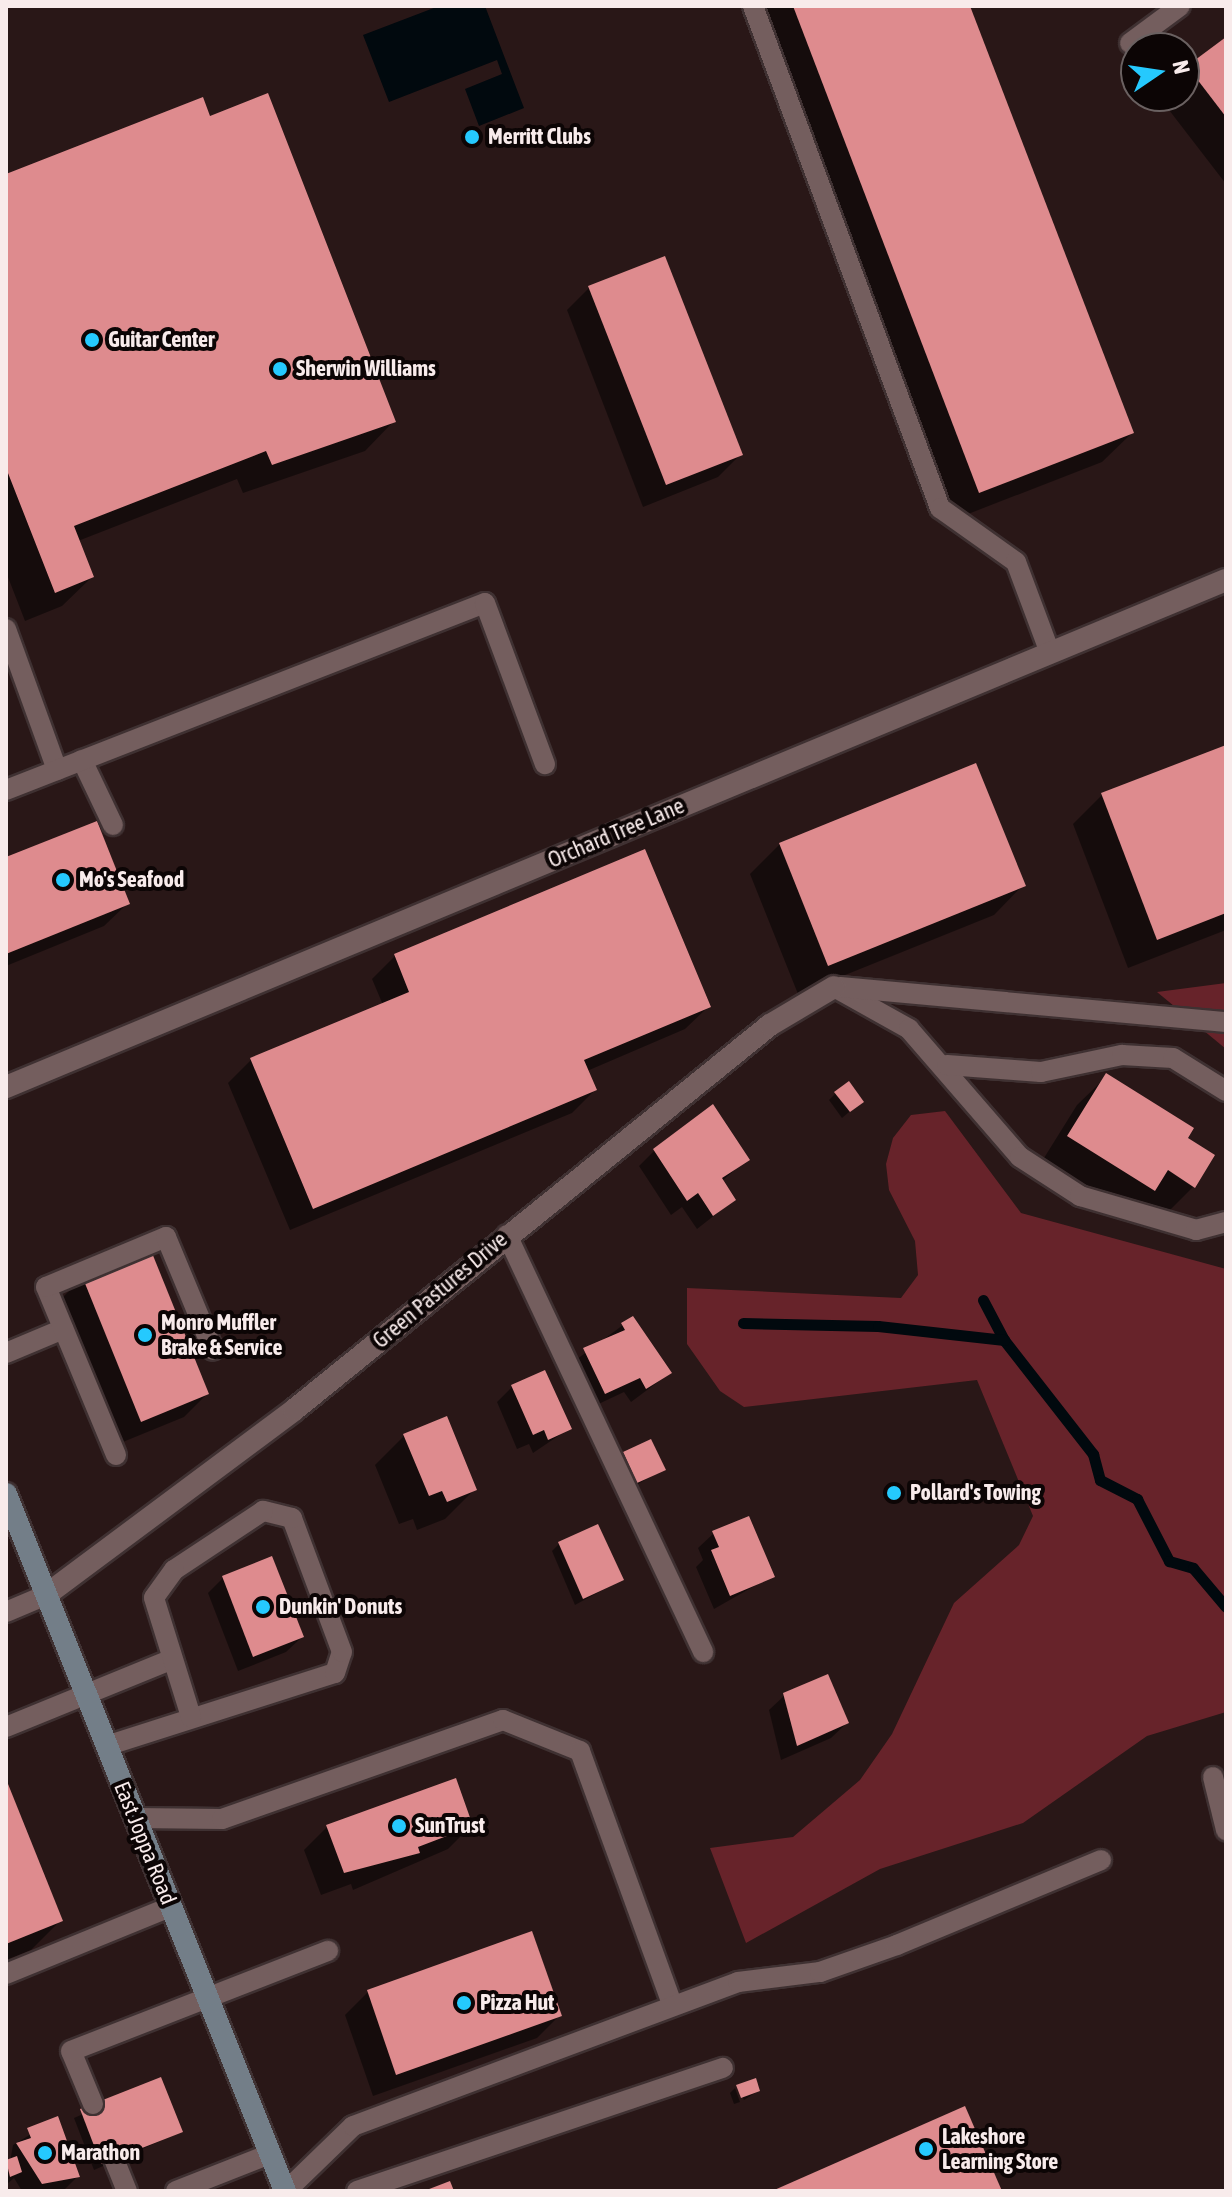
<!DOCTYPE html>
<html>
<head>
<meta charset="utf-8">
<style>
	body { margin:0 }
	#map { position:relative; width:1232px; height:2197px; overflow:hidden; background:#291717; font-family:"Asap Condensed",sans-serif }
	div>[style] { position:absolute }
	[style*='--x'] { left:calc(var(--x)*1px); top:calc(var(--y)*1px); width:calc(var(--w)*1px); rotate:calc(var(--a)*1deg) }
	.green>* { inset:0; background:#67232a }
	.water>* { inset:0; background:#01090e }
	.shadow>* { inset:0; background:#0007 }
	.stream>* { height:11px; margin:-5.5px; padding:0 5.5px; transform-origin:5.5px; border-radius:5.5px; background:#01090e }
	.building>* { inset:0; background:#de8b8e }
	.roads { filter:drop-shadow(2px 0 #3f3132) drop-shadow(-2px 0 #3f3132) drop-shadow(0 2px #3f3132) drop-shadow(0 -2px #3f3132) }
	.service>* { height:20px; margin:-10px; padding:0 10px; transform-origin:10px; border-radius:10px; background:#745e5e }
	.minor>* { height:22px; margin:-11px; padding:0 11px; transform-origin:11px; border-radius:11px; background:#745e5e }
	.secondary>* { height:22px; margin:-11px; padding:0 11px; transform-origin:11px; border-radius:11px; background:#737e88 }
	.dots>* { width:22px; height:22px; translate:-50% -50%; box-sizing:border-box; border:4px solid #0c0505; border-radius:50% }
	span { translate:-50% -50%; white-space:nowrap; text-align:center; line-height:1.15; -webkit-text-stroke:8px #0c0505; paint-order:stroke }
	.poi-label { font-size:22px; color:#f8ebeb; font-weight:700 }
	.left { translate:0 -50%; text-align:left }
	.street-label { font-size:22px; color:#f8ebeb }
	.frame { position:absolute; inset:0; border:8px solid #f8ebeb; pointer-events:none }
	.north { position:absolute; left:1120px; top:32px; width:80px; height:80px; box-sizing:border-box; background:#0c0505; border:2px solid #6a6161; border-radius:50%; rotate:77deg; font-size:22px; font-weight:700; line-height:32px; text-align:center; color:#f8ebeb }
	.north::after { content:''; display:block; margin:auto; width:28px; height:36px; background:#25c9fe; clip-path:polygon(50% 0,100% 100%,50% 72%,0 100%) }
</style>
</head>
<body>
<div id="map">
	<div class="green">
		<div style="clip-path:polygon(1226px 983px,1226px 1049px,1157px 992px)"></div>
		<div style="clip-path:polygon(945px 1111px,1021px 1213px,1226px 1269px,1226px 1712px,1147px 1736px,1023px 1823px,880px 1869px,746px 1943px,710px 1848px,793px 1837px,860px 1780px,892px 1734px,954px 1603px,1019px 1545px,1033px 1516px,977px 1380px,744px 1407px,720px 1391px,687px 1344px,687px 1288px,901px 1298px,918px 1275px,915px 1241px,889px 1190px,886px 1164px,893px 1138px,911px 1115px)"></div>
	</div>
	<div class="water">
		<div style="clip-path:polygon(439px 6px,485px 6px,524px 108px,479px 126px,465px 89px,502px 74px,497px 60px,389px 102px,363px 35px)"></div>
	</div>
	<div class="shadow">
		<div style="clip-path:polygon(753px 6px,968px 6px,1132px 433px,1102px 462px,950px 521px)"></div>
		<div style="clip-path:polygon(1226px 40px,1226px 184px,1159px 97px,1184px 96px,1184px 72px)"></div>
		<div style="clip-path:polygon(208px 118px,394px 421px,365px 451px,243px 493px,237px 479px,78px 541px,92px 577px,62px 606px,25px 621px,6px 572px,6px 177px)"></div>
		<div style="clip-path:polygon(589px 288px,741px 454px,718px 477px,643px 507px,567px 310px)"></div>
		<div style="clip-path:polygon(1226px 747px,1226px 930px,1128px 968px,1073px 824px,1102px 795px)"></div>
		<div style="clip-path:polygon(780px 844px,1023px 885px,994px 915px,798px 994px,750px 874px)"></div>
		<div style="clip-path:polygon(6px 859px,127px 904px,104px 926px,6px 966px)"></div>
		<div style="clip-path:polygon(395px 956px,708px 1007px,685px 1029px,587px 1071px,595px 1090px,572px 1113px,290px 1230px,228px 1083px,251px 1060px,383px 1005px,372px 979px)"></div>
		<div style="clip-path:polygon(1107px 1076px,1185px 1138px,1194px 1186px,1164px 1216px,1142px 1201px,1124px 1219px,1039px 1166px,1077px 1105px)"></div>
		<div style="clip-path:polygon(836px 1093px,861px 1102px,842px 1118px,829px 1100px)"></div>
		<div style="clip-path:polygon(654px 1151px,747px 1159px,722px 1181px,734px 1200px,697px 1229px,682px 1207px,671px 1215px,639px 1166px)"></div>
		<div style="clip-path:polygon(83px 1277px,207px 1394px,184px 1417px,118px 1444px,60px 1300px)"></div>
		<div style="clip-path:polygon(623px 1325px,670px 1373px,631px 1402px,624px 1392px,590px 1408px,569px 1365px)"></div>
		<div style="clip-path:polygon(512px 1387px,570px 1428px,533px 1453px,529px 1444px,517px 1449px,497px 1402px)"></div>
		<div style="clip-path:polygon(405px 1435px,475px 1489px,445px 1519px,417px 1530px,413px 1519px,399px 1524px,375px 1465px)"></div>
		<div style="clip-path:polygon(624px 1454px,663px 1469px,630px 1489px,617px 1461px)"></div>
		<div style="clip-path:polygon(714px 1533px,772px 1576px,714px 1609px,696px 1567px,703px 1560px,698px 1548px)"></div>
		<div style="clip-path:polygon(559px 1544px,621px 1580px,575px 1605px,552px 1551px)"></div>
		<div style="clip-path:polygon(223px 1578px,302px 1637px,286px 1652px,238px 1671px,208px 1593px)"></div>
		<div style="clip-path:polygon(785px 1695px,847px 1723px,831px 1738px,781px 1760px,769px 1710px)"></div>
		<div style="clip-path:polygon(1226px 1767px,1226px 1826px,1206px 1788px)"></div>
		<div style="clip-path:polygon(6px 1784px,61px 1920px,31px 1950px,6px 1960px)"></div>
		<div style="clip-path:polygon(471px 1826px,448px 1849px,353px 1890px,351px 1884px,321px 1895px,304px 1850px,327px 1827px)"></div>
		<div style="clip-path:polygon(368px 1992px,560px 2015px,537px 2038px,373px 2096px,345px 2015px)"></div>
		<div style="clip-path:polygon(160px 2080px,181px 2132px,94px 2170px,74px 2118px)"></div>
		<div style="clip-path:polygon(737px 2086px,758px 2091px,744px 2100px)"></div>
		<div style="clip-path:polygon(735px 2088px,740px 2102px,734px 2104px,730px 2093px)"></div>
		<div style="clip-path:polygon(56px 2119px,78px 2176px,63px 2191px,22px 2191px,14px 2178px,6px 2185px,13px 2145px)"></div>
	</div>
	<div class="stream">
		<div style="--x:983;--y:1300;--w:45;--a:62.3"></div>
		<div style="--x:1004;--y:1340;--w:145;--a:52"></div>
		<div style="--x:1093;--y:1454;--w:27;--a:75"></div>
		<div style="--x:1100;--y:1480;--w:42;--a:27.2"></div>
		<div style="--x:1137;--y:1499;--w:70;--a:62.7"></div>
		<div style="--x:1169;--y:1561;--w:25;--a:16"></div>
		<div style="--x:1193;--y:1568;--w:51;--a:49.8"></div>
		<div style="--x:743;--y:1323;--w:135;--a:1.3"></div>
		<div style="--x:878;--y:1326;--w:127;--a:6.3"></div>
	</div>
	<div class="building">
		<div style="clip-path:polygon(793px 6px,970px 6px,1134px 433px,979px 493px)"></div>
		<div style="clip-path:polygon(1226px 37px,1226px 117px,1187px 66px)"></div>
		<div style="clip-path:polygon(268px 93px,396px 422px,272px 465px,266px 451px,74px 526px,94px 577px,55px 593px,6px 468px,6px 174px,203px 97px,210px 116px)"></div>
		<div style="clip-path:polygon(665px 256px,743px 455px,666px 485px,588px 286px)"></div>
		<div style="clip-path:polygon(1226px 745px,1226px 913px,1157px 940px,1101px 793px)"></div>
		<div style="clip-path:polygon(976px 763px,1026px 886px,828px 966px,779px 843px)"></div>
		<div style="clip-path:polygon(97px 821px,130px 904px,6px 954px,6px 857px)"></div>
		<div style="clip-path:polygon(645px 849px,711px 1007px,584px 1060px,597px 1090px,313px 1209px,250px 1058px,409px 992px,394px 954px)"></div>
		<div style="clip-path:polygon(1106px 1073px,1194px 1128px,1188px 1138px,1215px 1155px,1195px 1188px,1168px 1170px,1155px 1191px,1067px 1136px)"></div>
		<div style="clip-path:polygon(849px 1081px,864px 1102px,850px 1112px,834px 1092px)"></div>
		<div style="clip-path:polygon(713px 1104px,750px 1160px,722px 1178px,736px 1200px,713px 1216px,698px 1193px,687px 1201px,653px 1149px)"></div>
		<div style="clip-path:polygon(150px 1248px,209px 1394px,141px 1422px,82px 1276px)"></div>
		<div style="clip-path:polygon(633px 1316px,672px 1373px,646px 1389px,640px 1378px,605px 1394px,583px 1348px,625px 1330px,621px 1323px)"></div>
		<div style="clip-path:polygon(545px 1370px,572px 1429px,548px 1440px,544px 1430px,533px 1435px,511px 1385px)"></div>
		<div style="clip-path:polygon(447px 1416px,477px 1490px,447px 1502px,442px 1491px,429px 1496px,403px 1434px)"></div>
		<div style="clip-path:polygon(651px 1439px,666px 1470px,637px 1483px,623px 1452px)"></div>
		<div style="clip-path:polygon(749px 1516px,775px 1577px,730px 1596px,711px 1550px,719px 1547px,712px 1531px)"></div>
		<div style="clip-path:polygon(598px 1524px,624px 1580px,583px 1599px,558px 1542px)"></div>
		<div style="clip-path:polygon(272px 1556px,304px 1637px,253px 1657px,222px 1576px)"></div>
		<div style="clip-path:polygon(828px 1674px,849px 1723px,797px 1746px,783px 1693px)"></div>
		<div style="clip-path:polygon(456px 1778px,473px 1826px,418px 1847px,420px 1853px,344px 1873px,326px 1825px)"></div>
		<div style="clip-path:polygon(6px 1779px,63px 1921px,6px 1944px)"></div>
		<div style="clip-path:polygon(532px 1931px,562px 2016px,396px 2075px,367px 1990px)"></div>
		<div style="clip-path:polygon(161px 2077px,183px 2132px,101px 2164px,80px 2109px)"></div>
		<div style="clip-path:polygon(756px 2078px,760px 2091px,741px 2098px,736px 2085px)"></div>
		<div style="clip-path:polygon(965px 2106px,1002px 2191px,772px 2191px)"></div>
		<div style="clip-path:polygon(58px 2116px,80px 2177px,42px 2184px,16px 2143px,31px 2138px,27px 2128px)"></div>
		<div style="clip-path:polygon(17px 2156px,22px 2172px,10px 2177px,6px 2160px)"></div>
		<div style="clip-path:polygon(450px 2181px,454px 2191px,424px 2191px)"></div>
	</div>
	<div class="roads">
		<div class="service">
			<div style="--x:753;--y:6;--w:536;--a:69.57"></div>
			<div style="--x:940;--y:508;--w:93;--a:35.4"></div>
			<div style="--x:1016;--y:562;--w:97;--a:69.5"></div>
			<div style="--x:1130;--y:43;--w:62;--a:-36.5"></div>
			<div style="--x:6;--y:629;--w:150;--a:70.1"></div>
			<div style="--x:82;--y:760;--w:72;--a:64.5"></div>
			<div style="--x:6;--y:790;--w:514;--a:-21.33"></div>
			<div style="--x:485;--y:603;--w:172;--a:69.6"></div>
			<div style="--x:834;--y:987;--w:86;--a:29.2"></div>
			<div style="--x:909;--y:1029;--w:169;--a:49.1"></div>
			<div style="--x:1020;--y:1157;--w:72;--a:33"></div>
			<div style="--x:1080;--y:1196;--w:121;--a:16.3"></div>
			<div style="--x:1196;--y:1230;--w:31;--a:-15"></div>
			<div style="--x:840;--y:987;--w:388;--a:5.2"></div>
			<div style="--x:947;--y:1065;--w:94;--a:4.3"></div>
			<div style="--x:1041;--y:1072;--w:83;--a:-11.9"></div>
			<div style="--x:1122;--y:1055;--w:51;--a:3.4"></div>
			<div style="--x:1173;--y:1058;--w:62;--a:31.9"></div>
			<div style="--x:507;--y:1235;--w:461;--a:64.8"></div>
			<div style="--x:6;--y:1353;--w:62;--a:-22.8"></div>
			<div style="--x:116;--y:1455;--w:182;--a:-112.6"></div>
			<div style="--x:46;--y:1287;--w:130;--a:-22.6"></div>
			<div style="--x:166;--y:1237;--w:122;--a:67.4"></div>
			<div style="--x:6;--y:1612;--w:43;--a:-23"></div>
			<div style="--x:6;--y:1727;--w:177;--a:-22.2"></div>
			<div style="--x:106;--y:1746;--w:240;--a:-17.7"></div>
			<div style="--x:335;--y:1673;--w:22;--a:-72"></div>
			<div style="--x:342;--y:1652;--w:143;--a:-110.5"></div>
			<div style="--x:292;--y:1518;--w:30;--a:-166"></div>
			<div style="--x:263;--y:1511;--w:107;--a:146.5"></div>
			<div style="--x:174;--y:1570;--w:34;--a:126"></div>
			<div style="--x:154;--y:1598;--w:125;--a:72.7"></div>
			<div style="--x:1213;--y:1777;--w:55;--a:76.2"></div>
			<div style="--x:135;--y:1818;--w:87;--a:0.7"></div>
			<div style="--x:222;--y:1819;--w:298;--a:-19.4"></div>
			<div style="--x:503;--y:1720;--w:83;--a:21.9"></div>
			<div style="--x:580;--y:1751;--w:271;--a:70"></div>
			<div style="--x:6;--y:1974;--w:177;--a:-22.2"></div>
			<div style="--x:93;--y:2104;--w:57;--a:-112.5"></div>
			<div style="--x:71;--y:2051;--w:276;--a:-21.3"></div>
			<div style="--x:114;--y:2159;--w:35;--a:68"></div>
			<div style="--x:176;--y:2191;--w:101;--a:-21.5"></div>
			<div style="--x:286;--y:2191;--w:93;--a:-44.1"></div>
			<div style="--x:353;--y:2126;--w:411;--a:-20.5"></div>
			<div style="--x:738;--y:1982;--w:83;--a:-7"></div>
			<div style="--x:820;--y:1972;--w:82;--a:-19.3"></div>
			<div style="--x:897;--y:1945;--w:221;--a:-22.6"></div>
			<div style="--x:357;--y:2191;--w:386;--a:-18.6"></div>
		</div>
		<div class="minor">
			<div style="--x:6;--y:1087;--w:1321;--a:-22.57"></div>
			<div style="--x:46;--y:1595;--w:309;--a:-36.7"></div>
			<div style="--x:294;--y:1410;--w:612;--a:-38.97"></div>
			<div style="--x:770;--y:1025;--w:74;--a:-30.7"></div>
		</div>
		<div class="secondary">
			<div style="--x:6;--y:1494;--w:751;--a:68.18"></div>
		</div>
	</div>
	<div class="dots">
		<div style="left:472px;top:137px;background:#25c9fe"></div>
		<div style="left:92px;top:340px;background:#25c9fe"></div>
		<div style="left:280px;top:369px;background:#25c9fe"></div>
		<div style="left:63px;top:880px;background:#25c9fe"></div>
		<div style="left:145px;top:1335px;background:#25c9fe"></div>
		<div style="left:894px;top:1493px;background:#25c9fe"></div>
		<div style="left:263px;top:1607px;background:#25c9fe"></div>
		<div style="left:399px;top:1826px;background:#25c9fe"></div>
		<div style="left:464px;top:2003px;background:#25c9fe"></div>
		<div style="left:926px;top:2149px;background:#25c9fe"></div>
		<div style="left:45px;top:2153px;background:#25c9fe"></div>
	</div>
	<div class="poi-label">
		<span class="left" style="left:488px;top:137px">Merritt Clubs</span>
		<span class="left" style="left:108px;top:340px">Guitar Center</span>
		<span class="left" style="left:296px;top:369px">Sherwin Williams</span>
		<span class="left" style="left:79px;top:880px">Mo's Seafood</span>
		<span class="left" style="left:161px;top:1335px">Monro Muffler<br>Brake &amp; Service</span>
		<span class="left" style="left:910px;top:1493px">Pollard's Towing</span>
		<span class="left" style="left:279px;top:1607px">Dunkin' Donuts</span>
		<span class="left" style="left:415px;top:1826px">SunTrust</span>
		<span class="left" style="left:480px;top:2003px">Pizza Hut</span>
		<span class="left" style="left:942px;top:2149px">Lakeshore<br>Learning Store</span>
		<span class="left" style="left:61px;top:2153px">Marathon</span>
	</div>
	<div class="street-label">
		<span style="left:616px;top:833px;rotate:-23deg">Orchard Tree Lane</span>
		<span style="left:440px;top:1290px;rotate:-40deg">Green Pastures Drive</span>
		<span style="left:145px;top:1843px;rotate:68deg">East Joppa Road</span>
	</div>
	<div class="frame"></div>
	<div class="north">N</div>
</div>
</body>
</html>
